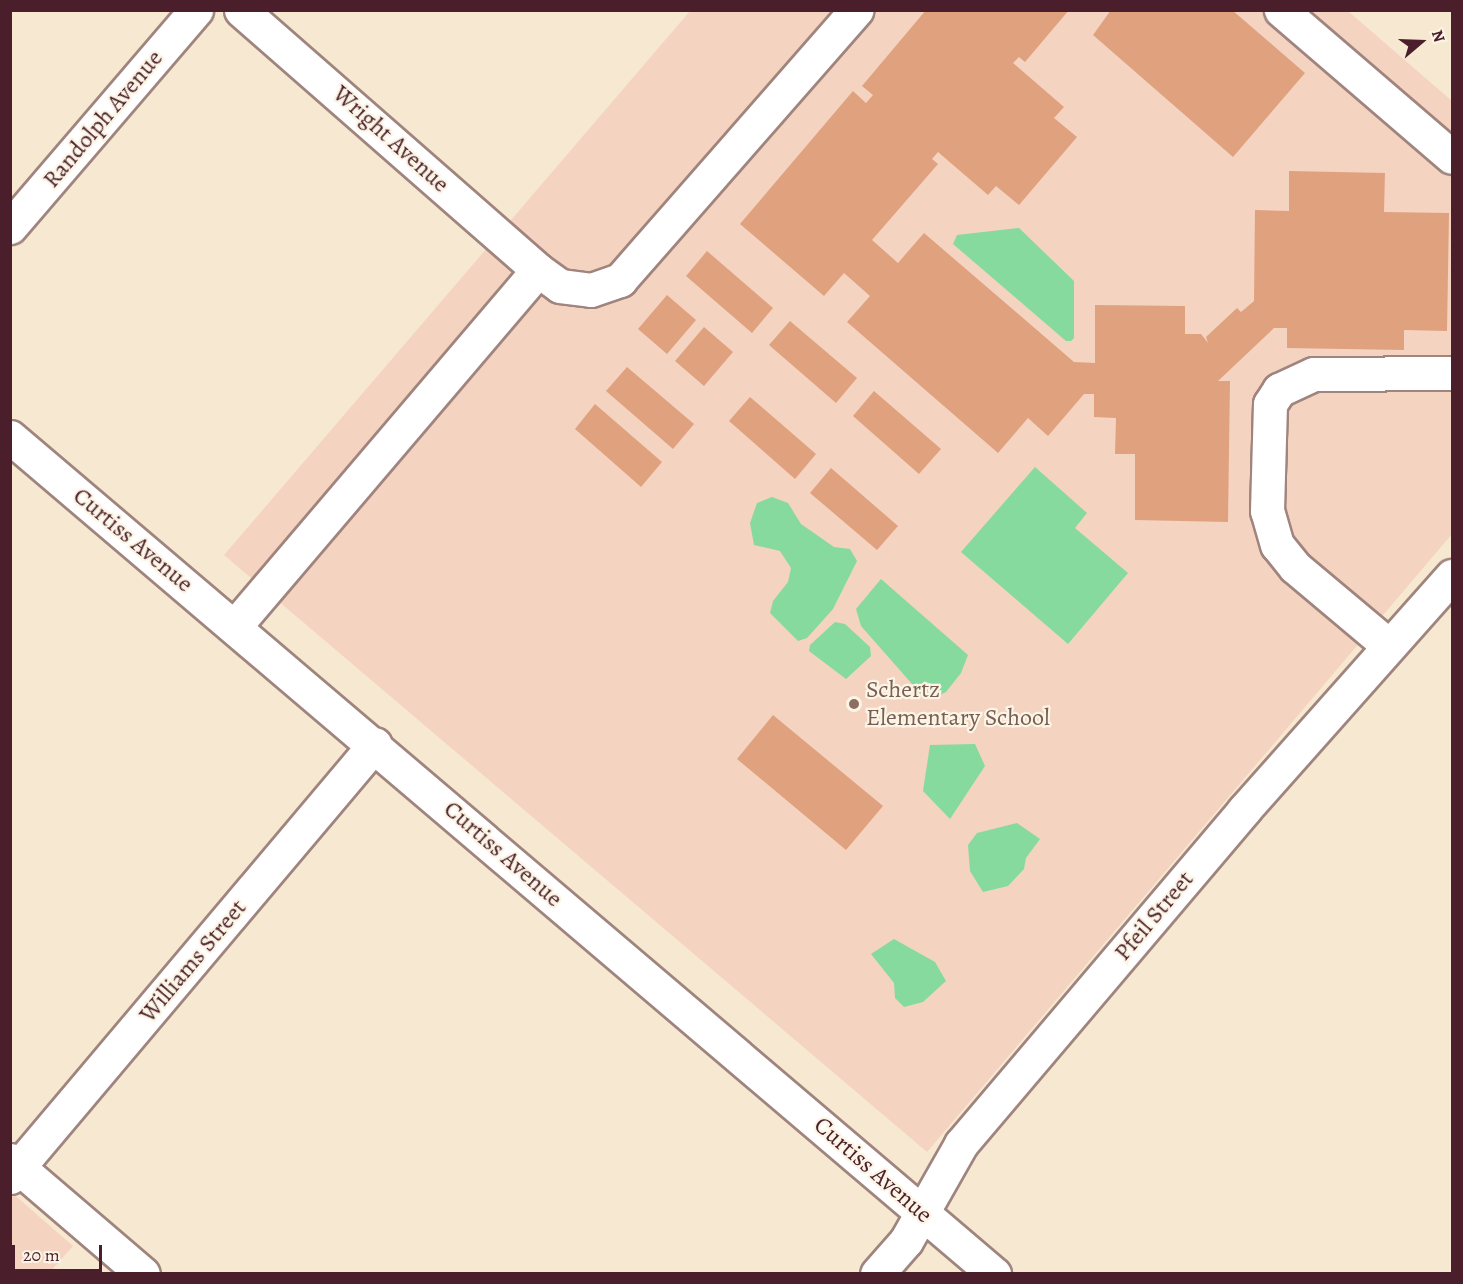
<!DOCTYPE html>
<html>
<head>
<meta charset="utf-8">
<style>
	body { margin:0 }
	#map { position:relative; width:1463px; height:1284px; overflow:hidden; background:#f7e9d1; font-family:Alegreya,serif }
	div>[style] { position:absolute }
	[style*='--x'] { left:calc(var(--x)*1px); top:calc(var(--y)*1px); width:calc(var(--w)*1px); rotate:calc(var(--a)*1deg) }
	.built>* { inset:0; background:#f4d3c1 }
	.green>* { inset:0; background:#86da9d }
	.building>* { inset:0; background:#e0a17f }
	.roads { filter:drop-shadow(2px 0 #a0847e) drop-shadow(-2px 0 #a0847e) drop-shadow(0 2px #a0847e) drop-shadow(0 -2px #a0847e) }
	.minor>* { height:33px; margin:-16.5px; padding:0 16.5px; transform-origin:16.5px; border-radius:16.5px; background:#fff }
	.dots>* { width:16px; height:16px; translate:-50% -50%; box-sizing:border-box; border:3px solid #fcf5e5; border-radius:50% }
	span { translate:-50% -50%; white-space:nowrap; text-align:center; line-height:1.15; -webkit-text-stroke:4.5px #fcf5e5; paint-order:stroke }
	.street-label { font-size:24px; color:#4a1f2b }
	.education-label { font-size:24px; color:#785e54 }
	.left { translate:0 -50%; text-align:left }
	.frame { position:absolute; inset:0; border:12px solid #4a1f2b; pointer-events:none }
	.north { position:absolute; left:1391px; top:12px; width:60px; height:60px; -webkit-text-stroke:4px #fcf5e5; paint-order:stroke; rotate:71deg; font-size:16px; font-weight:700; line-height:24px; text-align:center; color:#4a1f2b }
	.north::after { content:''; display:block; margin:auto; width:21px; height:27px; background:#4a1f2b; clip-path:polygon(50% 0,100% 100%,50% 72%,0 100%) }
	.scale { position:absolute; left:12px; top:1245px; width:90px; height:27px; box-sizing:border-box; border:3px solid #4a1f2b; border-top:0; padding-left:8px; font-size:18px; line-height:21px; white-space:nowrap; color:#4a1f2b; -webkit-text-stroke:4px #fcf5e5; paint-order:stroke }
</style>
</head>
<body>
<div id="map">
	<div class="built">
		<div style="clip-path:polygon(690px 11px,1348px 11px,1452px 101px,1452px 534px,927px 1152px,224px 555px)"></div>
		<div style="clip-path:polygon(10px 1191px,73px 1246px,49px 1273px,11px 1273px)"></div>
	</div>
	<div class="green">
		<div style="clip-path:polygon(1019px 228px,1074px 281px,1074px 338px,1071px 341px,1066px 341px,953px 244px,957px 235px)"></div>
		<div style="clip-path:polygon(1035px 467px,1087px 513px,1075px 528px,1128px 573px,1068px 644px,961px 552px)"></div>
		<div style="clip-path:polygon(772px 497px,788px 503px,801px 524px,834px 547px,850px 549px,857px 561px,833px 609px,807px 638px,798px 641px,770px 613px,773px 601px,788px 582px,791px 568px,780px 551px,754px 545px,750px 523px,757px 503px)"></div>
		<div style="clip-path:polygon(881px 579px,968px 655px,961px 673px,946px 692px,935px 697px,920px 693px,861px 626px,856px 609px)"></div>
		<div style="clip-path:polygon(835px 622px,845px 624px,870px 647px,871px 656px,846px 679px,809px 651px,810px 645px)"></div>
		<div style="clip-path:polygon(975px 744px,985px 766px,950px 819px,923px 791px,930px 745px)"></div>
		<div style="clip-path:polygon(1017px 823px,1040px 839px,1026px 858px,1024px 869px,1008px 886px,983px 892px,970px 871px,968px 845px,977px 833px)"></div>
		<div style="clip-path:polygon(894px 939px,935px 962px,946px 981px,923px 1002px,904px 1007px,895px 998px,894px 983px,871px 954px)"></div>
	</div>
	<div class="building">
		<div style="clip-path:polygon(926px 10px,1069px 10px,1025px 62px,1019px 57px,1013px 63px,1064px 107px,1054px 118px,1077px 137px,1019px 205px,996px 186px,988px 195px,938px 152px,932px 159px,938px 164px,872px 240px,898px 263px,924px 233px,1074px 362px,1095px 363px,1095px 305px,1185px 306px,1185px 334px,1201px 334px,1208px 343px,1206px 337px,1237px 308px,1241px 312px,1254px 301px,1255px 210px,1289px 211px,1289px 171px,1385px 173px,1384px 212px,1449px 213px,1447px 331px,1404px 330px,1404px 350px,1287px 348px,1287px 328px,1274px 328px,1218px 381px,1230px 381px,1228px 522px,1135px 520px,1135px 454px,1115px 454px,1116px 418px,1094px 417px,1094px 394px,1084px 394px,1048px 436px,1028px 418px,998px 453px,847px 322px,870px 296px,844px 273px,824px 296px,740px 224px,853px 91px,866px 103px,873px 95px,862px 86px)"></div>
		<div style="clip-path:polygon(1111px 10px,1232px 10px,1305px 73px,1233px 157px,1093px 35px)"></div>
		<div style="clip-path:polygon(707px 251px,773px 308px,752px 333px,686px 276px)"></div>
		<div style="clip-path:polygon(667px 295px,696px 320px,667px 354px,638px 329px)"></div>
		<div style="clip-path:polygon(790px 321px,857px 378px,836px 403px,769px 345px)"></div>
		<div style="clip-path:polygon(704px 327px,733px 352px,704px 386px,675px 361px)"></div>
		<div style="clip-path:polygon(627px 367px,694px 424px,673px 449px,606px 391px)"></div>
		<div style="clip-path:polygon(874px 391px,941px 449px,919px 474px,853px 416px)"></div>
		<div style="clip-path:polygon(750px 397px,816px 454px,795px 479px,729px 421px)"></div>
		<div style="clip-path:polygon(595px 404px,662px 462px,641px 487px,575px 429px)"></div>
		<div style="clip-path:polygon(831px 468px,898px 526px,877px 550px,810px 493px)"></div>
		<div style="clip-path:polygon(773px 715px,883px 806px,846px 850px,737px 759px)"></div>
	</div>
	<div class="roads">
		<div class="minor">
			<div style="--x:241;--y:10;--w:395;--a:41.2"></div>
			<div style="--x:538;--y:270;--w:27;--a:36"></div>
			<div style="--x:560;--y:286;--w:31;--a:7"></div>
			<div style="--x:591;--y:290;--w:31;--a:-19"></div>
			<div style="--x:620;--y:280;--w:359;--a:-48.8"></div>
			<div style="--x:1281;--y:10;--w:225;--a:40.7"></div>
			<div style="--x:10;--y:227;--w:286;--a:-49.4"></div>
			<div style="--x:10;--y:437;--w:1292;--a:40.38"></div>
			<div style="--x:235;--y:626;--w:467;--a:-49.6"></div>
			<div style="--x:1389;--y:646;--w:123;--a:-140"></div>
			<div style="--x:1295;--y:567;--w:28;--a:-129"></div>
			<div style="--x:1277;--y:545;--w:35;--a:-106"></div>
			<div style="--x:1267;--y:511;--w:107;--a:-88.4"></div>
			<div style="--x:1270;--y:404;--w:17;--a:-57"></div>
			<div style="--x:1279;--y:390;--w:38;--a:-25"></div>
			<div style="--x:1314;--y:374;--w:138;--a:-0.4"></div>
			<div style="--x:10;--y:1160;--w:175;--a:40.6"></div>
			<div style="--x:10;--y:1177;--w:566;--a:-49.87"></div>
			<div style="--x:877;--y:1274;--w:44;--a:-48.7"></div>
			<div style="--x:906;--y:1241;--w:112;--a:-60.4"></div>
			<div style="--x:961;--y:1144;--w:438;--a:-49.7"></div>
			<div style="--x:1244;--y:810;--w:313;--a:-48.4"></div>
		</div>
	</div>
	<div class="dots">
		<div style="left:854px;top:704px;background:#8d6e63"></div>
	</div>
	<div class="street-label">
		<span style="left:103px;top:119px;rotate:-50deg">Randolph Avenue</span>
		<span style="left:391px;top:139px;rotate:42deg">Wright Avenue</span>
		<span style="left:133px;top:540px;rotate:40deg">Curtiss Avenue</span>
		<span style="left:503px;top:854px;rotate:41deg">Curtiss Avenue</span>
		<span style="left:1154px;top:916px;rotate:-50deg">Pfeil Street</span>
		<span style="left:193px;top:961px;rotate:-50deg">Williams Street</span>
		<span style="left:873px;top:1170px;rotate:41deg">Curtiss Avenue</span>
	</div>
	<div class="education-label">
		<span class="left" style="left:866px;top:704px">Schertz<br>Elementary School</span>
	</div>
	<div class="frame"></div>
	<div class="north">N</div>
	<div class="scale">20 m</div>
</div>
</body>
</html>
